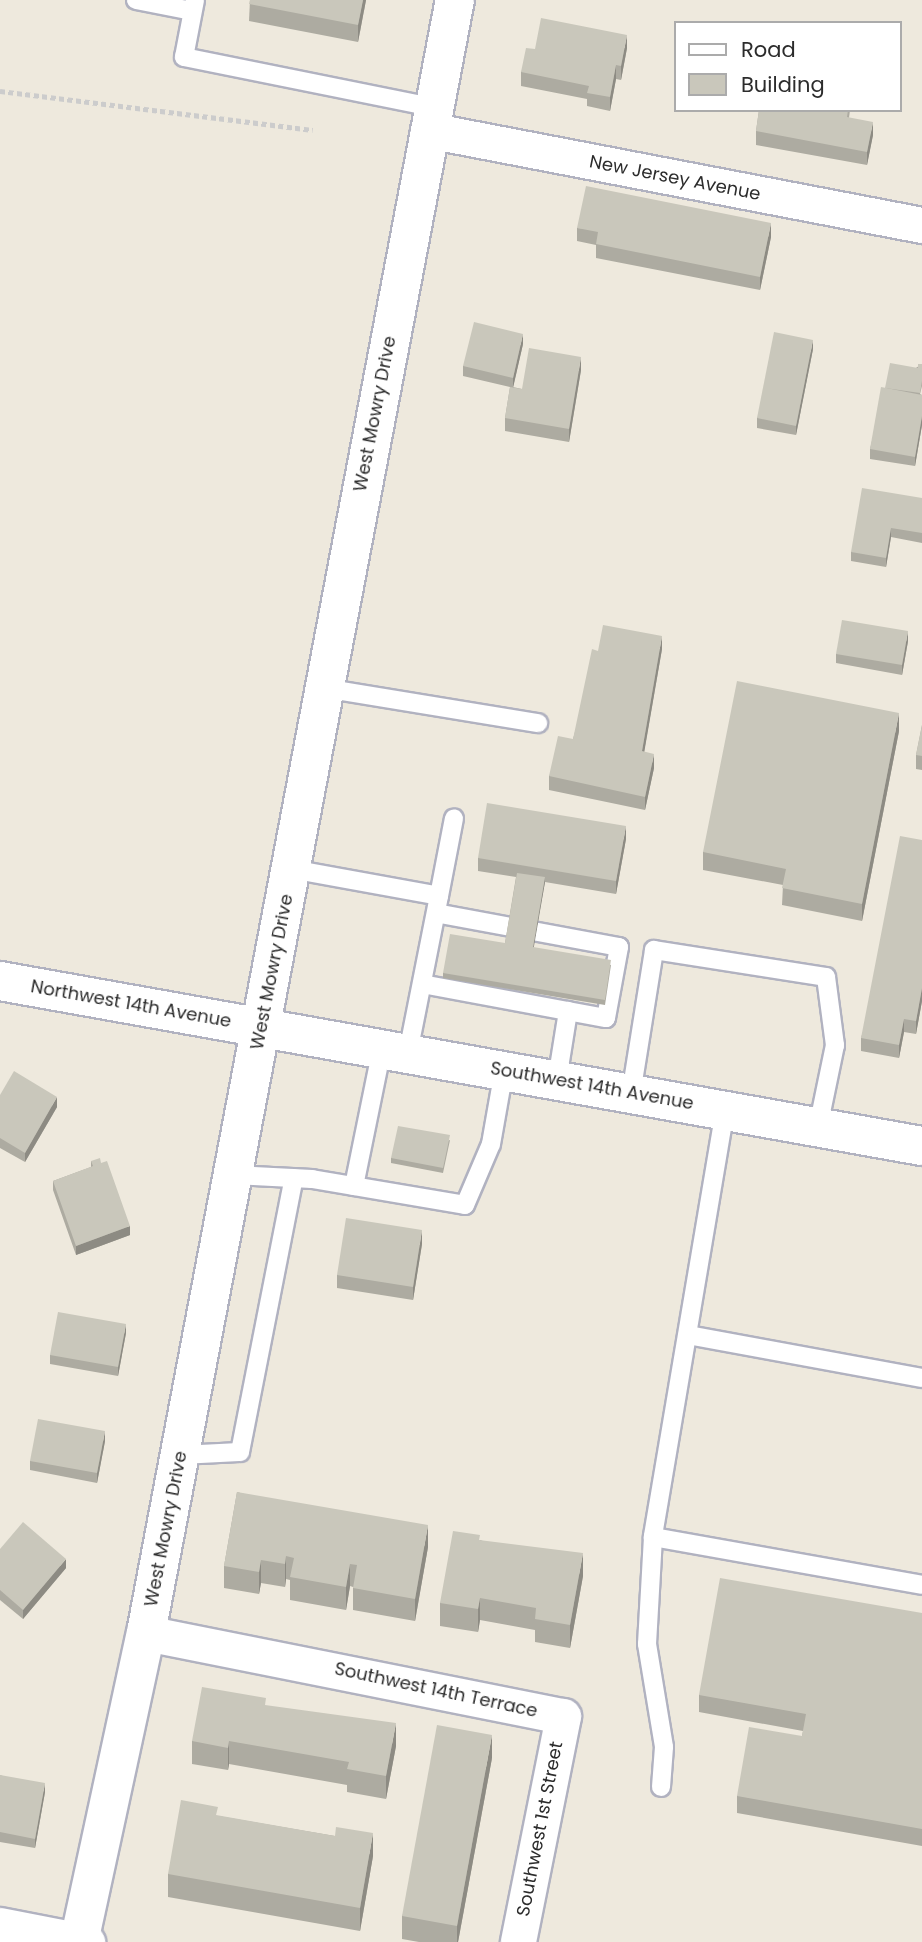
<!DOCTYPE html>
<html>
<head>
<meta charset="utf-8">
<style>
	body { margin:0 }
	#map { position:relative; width:922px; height:1942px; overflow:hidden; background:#eee9dd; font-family:Poppins,sans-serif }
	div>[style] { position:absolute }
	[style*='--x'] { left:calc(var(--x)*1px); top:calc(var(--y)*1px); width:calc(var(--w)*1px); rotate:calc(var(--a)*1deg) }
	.path>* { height:4.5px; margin-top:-2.25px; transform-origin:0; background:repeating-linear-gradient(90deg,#ccc 0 5px,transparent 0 8.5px) }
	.roads { filter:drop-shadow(2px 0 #b1b2c0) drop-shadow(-2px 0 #b1b2c0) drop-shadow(0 2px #b1b2c0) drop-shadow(0 -2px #b1b2c0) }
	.service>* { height:18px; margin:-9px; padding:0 9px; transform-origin:9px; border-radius:9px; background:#fff }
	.minor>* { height:35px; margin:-17.5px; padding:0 17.5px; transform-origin:17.5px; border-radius:17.5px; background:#fff }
	.tertiary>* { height:38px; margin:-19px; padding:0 19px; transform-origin:19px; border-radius:19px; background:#fff }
	.wall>* { inset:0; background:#adaba1 }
	.shaded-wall>* { inset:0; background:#8d8b83 }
	.building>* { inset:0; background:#c9c7bb }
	span { translate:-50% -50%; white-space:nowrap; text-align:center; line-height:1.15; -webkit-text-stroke:5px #fff; paint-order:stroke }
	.street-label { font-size:18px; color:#2c2c2c }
	.legend { position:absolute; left:674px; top:21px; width:228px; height:91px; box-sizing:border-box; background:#fff; border:2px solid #ababab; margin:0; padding:9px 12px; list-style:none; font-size:21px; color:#2c2c2c }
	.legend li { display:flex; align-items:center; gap:14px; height:35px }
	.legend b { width:35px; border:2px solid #ababab }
</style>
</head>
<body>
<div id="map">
	<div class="path">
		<div style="--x:0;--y:91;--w:315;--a:7.1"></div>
	</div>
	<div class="roads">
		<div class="service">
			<div style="--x:136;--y:0;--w:57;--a:11.1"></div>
			<div style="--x:195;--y:0;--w:58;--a:100.9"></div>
			<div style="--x:184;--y:57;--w:254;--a:11.4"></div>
			<div style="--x:324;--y:688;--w:217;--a:9.3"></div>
			<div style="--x:291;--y:869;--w:150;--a:10.3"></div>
			<div style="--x:439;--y:896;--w:160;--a:101.2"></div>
			<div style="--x:439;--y:896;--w:79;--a:-79.1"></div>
			<div style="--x:422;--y:984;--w:187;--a:10.5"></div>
			<div style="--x:606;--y:1018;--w:72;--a:-79.6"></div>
			<div style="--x:619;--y:947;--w:186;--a:-169.5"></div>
			<div style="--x:557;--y:1080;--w:70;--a:-80.9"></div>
			<div style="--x:631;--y:1094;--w:146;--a:-80.9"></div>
			<div style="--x:654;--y:950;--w:174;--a:8.9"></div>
			<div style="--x:826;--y:977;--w:69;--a:82.5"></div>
			<div style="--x:835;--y:1045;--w:84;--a:101.7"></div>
			<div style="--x:725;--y:1110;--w:433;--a:99.6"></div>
			<div style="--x:653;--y:1537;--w:273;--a:10.1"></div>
			<div style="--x:234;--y:1175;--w:78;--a:2.9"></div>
			<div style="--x:312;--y:1179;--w:155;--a:9.6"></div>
			<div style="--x:465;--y:1205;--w:66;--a:-66.9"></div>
			<div style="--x:491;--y:1144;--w:75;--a:-80"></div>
			<div style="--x:354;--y:1186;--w:141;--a:-78.5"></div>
			<div style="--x:688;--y:1335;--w:238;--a:10.4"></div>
			<div style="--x:180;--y:1455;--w:60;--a:-2.9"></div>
			<div style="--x:240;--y:1452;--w:279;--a:-78.9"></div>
			<div style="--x:653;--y:1537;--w:107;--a:93.2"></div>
			<div style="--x:647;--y:1644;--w:104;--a:80.6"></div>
			<div style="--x:664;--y:1747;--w:40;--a:94.3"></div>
		</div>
		<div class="minor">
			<div style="--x:428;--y:130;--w:503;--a:10.89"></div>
			<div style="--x:146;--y:1633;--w:425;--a:11.3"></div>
			<div style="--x:563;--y:1716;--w:230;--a:101.3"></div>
			<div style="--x:0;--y:1925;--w:89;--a:11.1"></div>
		</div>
		<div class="tertiary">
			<div style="--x:0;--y:981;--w:937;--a:10.15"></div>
			<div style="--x:79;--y:1942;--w:316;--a:-77.8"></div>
			<div style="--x:146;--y:1633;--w:1662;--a:-79.29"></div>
		</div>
	</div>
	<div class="wall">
		<div style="clip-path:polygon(250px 0,366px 0,358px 42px,249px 21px)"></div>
		<div style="clip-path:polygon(627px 48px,621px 80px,616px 79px,610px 111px,587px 106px,587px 99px,521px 86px,521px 72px,535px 49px)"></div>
		<div style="clip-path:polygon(759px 110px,850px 110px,849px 118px,873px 135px,867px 165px,756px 145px,756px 131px)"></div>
		<div style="clip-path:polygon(577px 228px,771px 237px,760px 290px,596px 258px,596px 245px,577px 241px)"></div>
		<div style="clip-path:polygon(523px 344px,513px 387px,522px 389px,581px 370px,569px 442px,505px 431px,505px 418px,510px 387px,463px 376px,463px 366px)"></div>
		<div style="clip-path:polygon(813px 349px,796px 435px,757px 428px,757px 418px)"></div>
		<div style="clip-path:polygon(922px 364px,922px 386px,920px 394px,922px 395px,922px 425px,915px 466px,870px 459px,870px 449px,885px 388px)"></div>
		<div style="clip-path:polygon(922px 498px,922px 543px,891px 537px,886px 567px,851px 561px,851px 552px)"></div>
		<div style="clip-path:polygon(908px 641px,902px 675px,836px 663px,836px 654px)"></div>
		<div style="clip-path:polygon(662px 649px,644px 752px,654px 768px,645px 810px,549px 790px,549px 776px,573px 739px,598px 651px)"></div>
		<div style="clip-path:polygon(922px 725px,922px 770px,916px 769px,916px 755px)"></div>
		<div style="clip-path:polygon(899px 731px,862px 921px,782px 905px,783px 885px,703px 870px,703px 852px)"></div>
		<div style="clip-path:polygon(626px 839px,616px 894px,545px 882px,533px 948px,611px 965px,605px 1005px,443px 978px,443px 973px,505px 943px,516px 877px,478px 871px,478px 858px)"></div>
		<div style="clip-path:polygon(922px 840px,922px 1001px,916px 1034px,904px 1032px,899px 1058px,861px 1051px,861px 1038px)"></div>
		<div style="clip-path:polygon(0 1095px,57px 1107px,25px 1162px,0 1148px)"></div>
		<div style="clip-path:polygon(450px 1140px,443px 1173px,391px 1163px,391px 1158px)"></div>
		<div style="clip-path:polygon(91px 1161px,101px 1163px,130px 1235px,76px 1255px,53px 1190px,53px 1181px,91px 1167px)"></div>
		<div style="clip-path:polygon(422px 1244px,413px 1300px,337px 1288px,337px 1275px)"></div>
		<div style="clip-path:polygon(126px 1333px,118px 1376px,50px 1364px,50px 1355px)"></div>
		<div style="clip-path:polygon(105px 1441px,97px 1483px,30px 1470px,30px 1461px)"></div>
		<div style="clip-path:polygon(237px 1492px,428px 1547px,415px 1621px,353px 1610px,353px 1587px,350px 1586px,346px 1610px,290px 1600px,290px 1580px,286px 1579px,285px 1587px,261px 1583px,259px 1594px,224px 1588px,224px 1566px)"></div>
		<div style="clip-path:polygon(480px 1540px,583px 1576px,570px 1648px,535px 1642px,535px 1630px,480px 1620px,478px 1632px,440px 1626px,440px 1603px)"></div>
		<div style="clip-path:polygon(0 1549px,66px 1568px,23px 1619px,0 1600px)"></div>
		<div style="clip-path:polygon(922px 1613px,922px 1846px,737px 1813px,737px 1796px,802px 1736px,803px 1731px,699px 1712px,699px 1695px)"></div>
		<div style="clip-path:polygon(266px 1706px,396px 1746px,386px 1799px,347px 1792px,347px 1785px,229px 1764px,228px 1770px,192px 1764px,192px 1741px)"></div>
		<div style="clip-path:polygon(492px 1758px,458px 1942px,419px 1942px,402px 1939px,402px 1916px)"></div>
		<div style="clip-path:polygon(0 1775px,45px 1792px,35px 1848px,0 1842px)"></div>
		<div style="clip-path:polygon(218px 1816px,335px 1836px,373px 1856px,360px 1931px,168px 1897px,168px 1874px)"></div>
	</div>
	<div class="shaded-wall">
		<div style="clip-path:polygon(363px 0,366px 0,358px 42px,358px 25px)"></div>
		<div style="clip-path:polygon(627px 35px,627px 48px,621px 80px,621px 66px)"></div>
		<div style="clip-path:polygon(616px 65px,616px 79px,610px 111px,610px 97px)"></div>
		<div style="clip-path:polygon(873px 122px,873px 135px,867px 165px,867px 152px)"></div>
		<div style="clip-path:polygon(771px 223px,771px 237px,760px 290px,760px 277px)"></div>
		<div style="clip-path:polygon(523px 334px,523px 344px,513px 388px,513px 378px)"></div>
		<div style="clip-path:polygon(813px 340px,813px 349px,796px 435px,796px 426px)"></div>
		<div style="clip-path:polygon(581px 357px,581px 370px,569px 442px,569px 429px)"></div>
		<div style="clip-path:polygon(922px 416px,922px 425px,915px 466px,915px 457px)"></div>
		<div style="clip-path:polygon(891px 528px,891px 537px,886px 567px,886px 558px)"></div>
		<div style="clip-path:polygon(908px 631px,908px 641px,902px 675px,902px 665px)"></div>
		<div style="clip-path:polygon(662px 636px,662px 649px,642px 765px,642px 751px)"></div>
		<div style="clip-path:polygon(899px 713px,899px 731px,862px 921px,862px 904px)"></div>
		<div style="clip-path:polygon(654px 754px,654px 768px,645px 810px,645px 797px)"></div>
		<div style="clip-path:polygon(626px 826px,626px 839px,616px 894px,616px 881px)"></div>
		<div style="clip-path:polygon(545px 877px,545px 882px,533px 952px,533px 947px)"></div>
		<div style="clip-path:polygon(922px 988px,922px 1001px,916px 1034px,916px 1021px)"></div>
		<div style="clip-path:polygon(904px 1019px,904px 1032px,899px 1058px,899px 1045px)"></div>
		<div style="clip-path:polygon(57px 1097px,57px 1107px,25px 1162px,25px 1153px)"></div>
		<div style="clip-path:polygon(130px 1226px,130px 1235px,76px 1255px,76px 1246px)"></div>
		<div style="clip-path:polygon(422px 1230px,422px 1244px,413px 1300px,413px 1287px)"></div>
		<div style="clip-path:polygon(126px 1324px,126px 1333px,118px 1376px,118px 1367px)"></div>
		<div style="clip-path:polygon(105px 1431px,105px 1441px,97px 1483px,97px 1473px)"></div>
		<div style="clip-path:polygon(428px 1525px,428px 1547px,415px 1621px,415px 1599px)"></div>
		<div style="clip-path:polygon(583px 1553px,583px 1576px,570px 1648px,570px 1625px)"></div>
		<div style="clip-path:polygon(286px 1556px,286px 1579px,285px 1587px,285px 1564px)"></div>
		<div style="clip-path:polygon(66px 1559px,66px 1568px,23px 1619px,23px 1610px)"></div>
		<div style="clip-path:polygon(261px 1560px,261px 1583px,259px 1594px,259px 1572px)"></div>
		<div style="clip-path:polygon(350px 1564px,350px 1586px,346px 1610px,346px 1587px)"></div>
		<div style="clip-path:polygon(480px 1598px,480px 1620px,478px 1632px,478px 1609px)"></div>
		<div style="clip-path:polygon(396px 1723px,396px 1746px,386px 1799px,386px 1776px)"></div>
		<div style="clip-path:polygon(492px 1735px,492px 1758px,458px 1942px,457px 1942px,457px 1926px)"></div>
		<div style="clip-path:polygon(229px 1741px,229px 1764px,228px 1770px,228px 1748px)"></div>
		<div style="clip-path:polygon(45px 1783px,45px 1792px,35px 1848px,35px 1839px)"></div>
		<div style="clip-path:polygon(373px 1833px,373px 1856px,360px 1931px,360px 1908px)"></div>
	</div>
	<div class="building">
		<div style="clip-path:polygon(250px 0,363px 0,358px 25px,249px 4px)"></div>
		<div style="clip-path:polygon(541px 18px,627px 35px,621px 66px,616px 65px,610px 97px,587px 93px,589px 86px,521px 72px,526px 48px,535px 49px)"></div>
		<div style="clip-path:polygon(759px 110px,848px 110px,847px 117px,873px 122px,867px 152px,756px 131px)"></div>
		<div style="clip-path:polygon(586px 186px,771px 223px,760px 277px,596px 244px,598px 232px,577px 228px)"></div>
		<div style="clip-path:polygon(474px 322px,523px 334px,513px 378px,463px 366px)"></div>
		<div style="clip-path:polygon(774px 332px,813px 340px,796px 426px,757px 418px)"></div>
		<div style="clip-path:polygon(529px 348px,581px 357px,569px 429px,505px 418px,510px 387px,522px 389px)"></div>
		<div style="clip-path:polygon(890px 363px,918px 368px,918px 364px,922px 364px,922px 381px,920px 393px,885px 388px)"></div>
		<div style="clip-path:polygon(881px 387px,922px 395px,922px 416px,915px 457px,870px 449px)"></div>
		<div style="clip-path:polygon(862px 488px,922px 498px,922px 533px,891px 528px,886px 558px,851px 552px)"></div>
		<div style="clip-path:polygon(842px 620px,908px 631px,902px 665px,836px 654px)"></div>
		<div style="clip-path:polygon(603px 625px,662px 636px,642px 751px,654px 754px,645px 797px,549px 776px,558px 736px,573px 739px,592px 649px,598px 651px)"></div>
		<div style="clip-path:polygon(737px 681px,899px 713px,862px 904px,782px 888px,786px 869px,703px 852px)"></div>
		<div style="clip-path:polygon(922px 725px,922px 756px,916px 755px)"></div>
		<div style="clip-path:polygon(487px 803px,626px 826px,616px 881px,478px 858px)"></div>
		<div style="clip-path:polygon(900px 836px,922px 840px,922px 988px,916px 1021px,904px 1019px,899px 1045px,861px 1038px)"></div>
		<div style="clip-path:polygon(517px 873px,545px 877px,533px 947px,611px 960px,605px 1000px,443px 973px,450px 934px,505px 943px)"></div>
		<div style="clip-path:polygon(14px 1071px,57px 1097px,25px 1153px,0 1138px,0 1095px)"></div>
		<div style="clip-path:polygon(398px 1126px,450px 1135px,443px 1168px,391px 1158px)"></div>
		<div style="clip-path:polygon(100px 1158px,101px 1163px,107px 1161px,130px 1226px,76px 1246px,53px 1181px,93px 1166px,91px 1161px)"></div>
		<div style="clip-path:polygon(346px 1218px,422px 1230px,413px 1287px,337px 1275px)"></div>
		<div style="clip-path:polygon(58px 1312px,126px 1324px,118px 1367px,50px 1355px)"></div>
		<div style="clip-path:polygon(38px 1419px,105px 1431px,97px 1473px,30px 1461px)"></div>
		<div style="clip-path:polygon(237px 1492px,428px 1525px,415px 1599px,353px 1588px,357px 1565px,350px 1564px,346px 1587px,290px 1577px,294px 1558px,286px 1556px,285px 1564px,261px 1560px,259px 1572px,224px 1566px)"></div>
		<div style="clip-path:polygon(23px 1522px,66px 1559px,23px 1610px,0 1590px,0 1549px)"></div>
		<div style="clip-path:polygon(453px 1531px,480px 1535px,479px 1540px,583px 1553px,570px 1625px,535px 1619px,536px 1608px,480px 1598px,478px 1609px,440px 1603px)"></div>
		<div style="clip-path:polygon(720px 1578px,922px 1613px,922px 1829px,737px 1796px,749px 1727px,802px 1736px,806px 1714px,699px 1695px)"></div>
		<div style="clip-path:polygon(202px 1687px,266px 1698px,265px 1705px,396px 1723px,386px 1776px,347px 1769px,349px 1762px,229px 1741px,228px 1748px,192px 1741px)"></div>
		<div style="clip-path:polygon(437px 1725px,492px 1735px,457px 1926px,402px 1916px)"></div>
		<div style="clip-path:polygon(0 1775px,45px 1783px,35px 1839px,0 1832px)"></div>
		<div style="clip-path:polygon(181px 1800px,218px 1807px,216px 1815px,335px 1836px,336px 1827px,373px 1833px,360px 1908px,168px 1874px)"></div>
	</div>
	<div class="street-label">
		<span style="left:675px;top:178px;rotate:11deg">New Jersey Avenue</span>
		<span style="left:375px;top:414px;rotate:-79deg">West Mowry Drive</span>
		<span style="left:272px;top:972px;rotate:-79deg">West Mowry Drive</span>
		<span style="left:131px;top:1004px;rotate:10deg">Northwest 14th Avenue</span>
		<span style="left:592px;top:1086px;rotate:10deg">Southwest 14th Avenue</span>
		<span style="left:166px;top:1529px;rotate:-79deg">West Mowry Drive</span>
		<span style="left:436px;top:1690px;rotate:12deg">Southwest 14th Terrace</span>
		<span style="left:540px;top:1829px;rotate:-79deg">Southwest 1st Street</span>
	</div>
	<ul class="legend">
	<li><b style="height:9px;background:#fff"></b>Road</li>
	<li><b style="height:19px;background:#c9c7bb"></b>Building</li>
	</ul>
</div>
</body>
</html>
